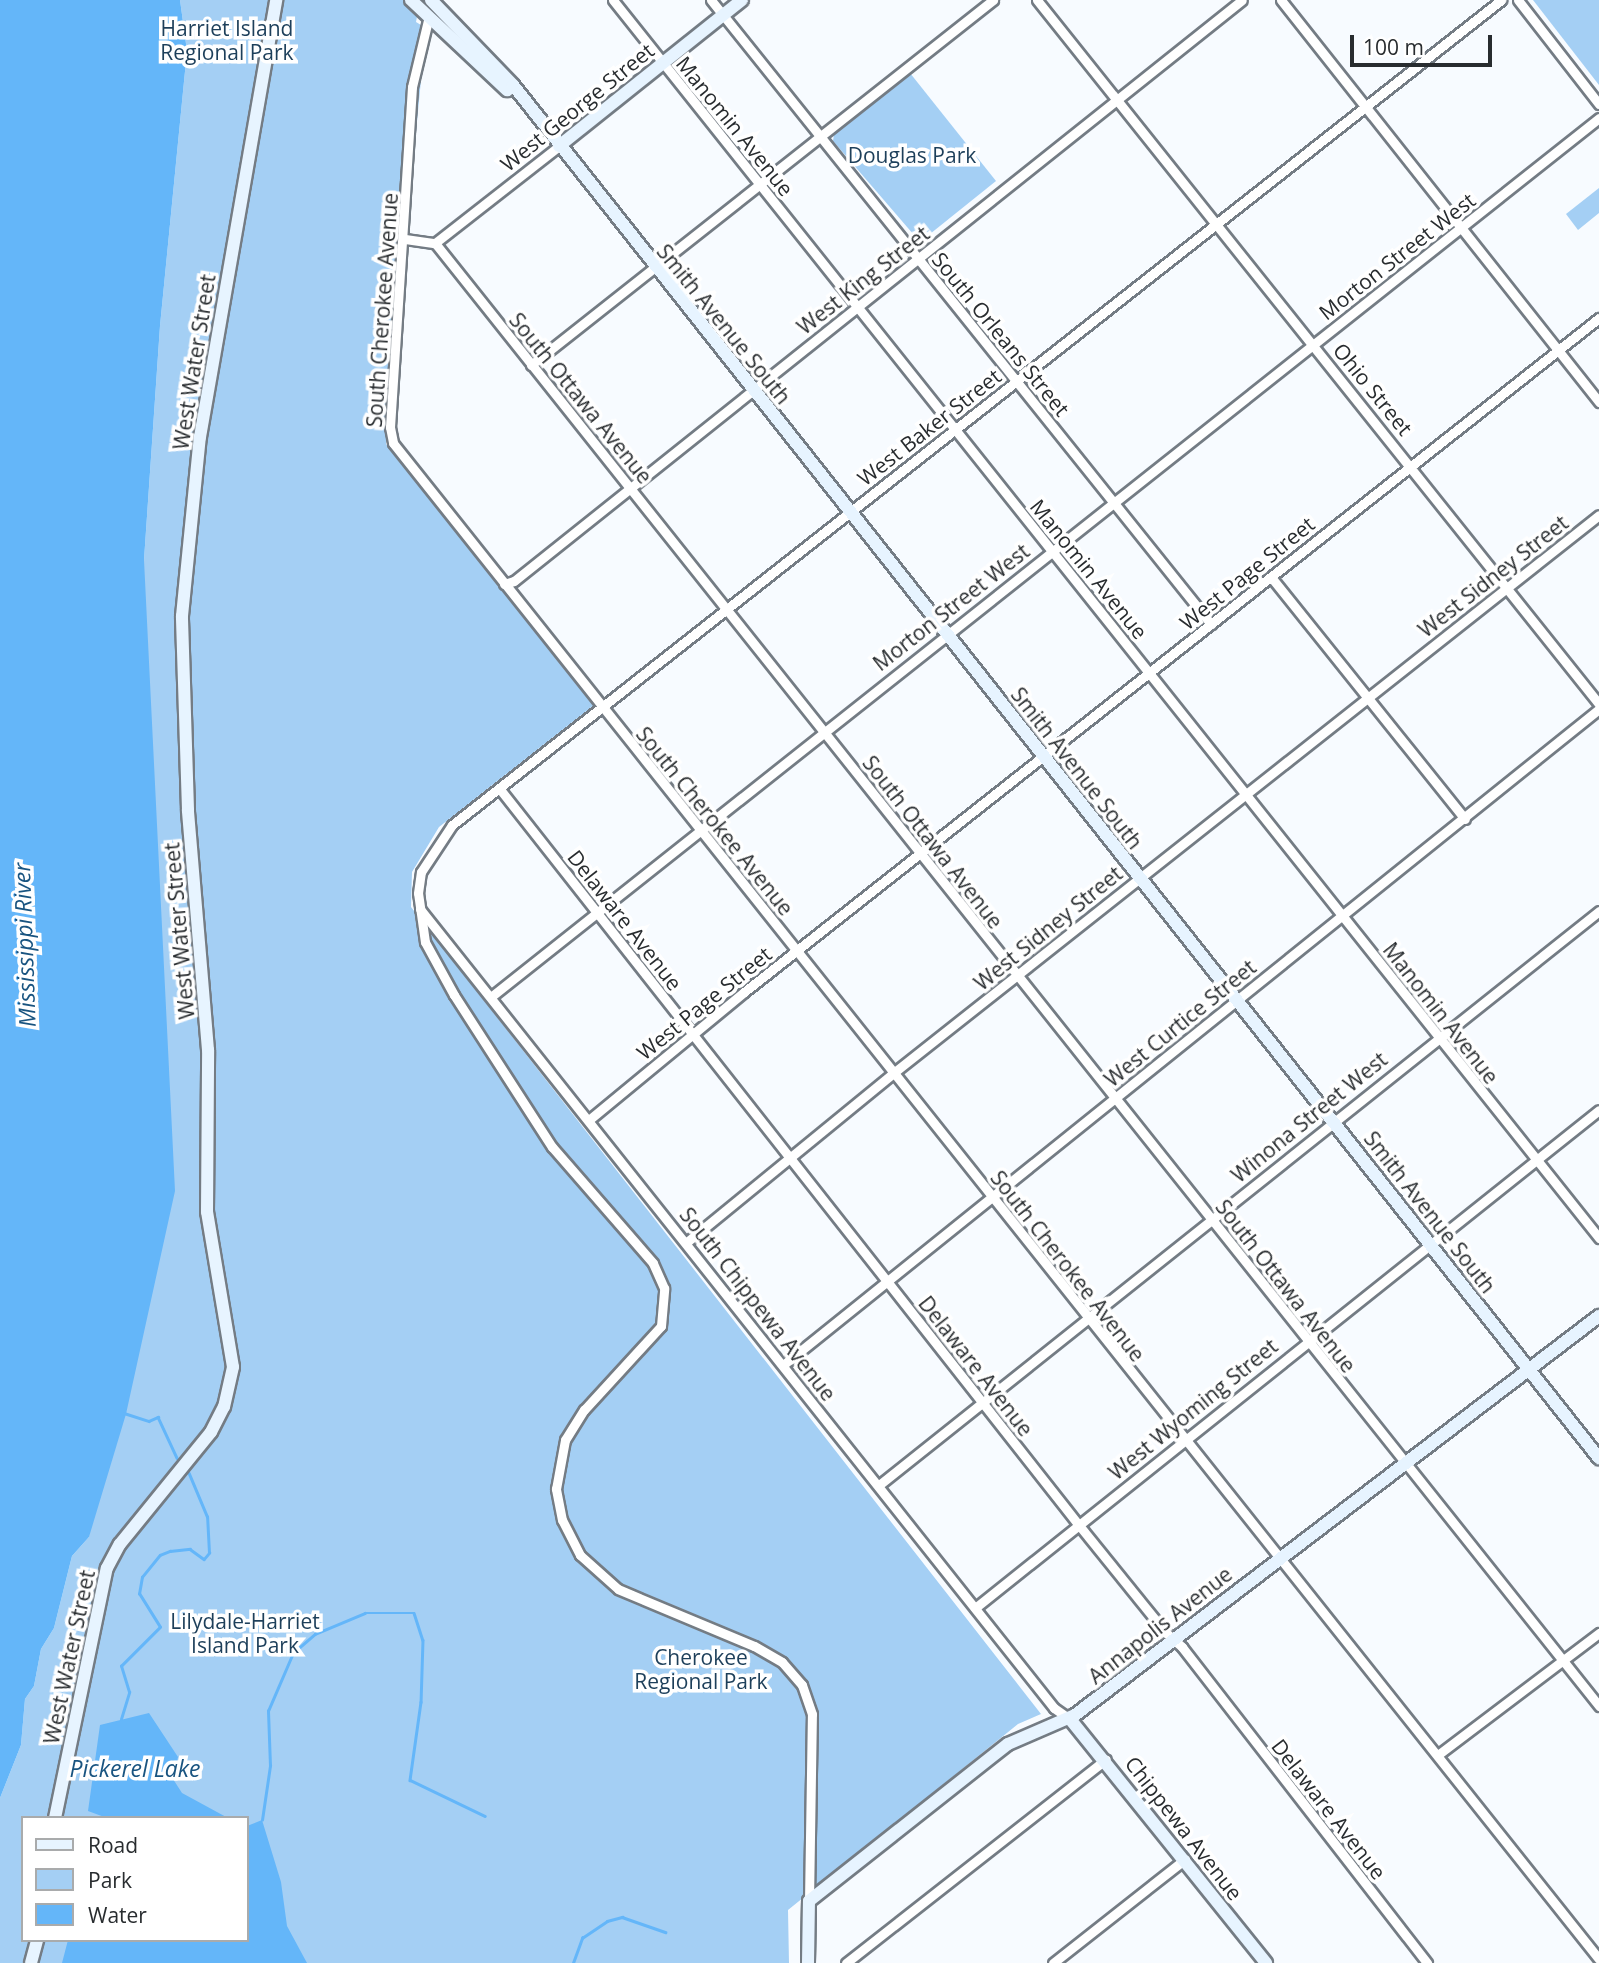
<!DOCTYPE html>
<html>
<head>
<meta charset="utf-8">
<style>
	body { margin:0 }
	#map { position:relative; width:1599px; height:1963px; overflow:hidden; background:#f7fbff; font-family:"Open Sans",sans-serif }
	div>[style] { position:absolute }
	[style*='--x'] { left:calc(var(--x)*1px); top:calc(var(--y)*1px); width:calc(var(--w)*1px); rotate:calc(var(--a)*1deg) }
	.green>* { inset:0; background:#a4cff4 }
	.water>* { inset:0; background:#64b6f9 }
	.stream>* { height:2.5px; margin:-1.25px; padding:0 1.25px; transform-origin:1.25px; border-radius:1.25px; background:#64b6f9 }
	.roads { filter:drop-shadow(2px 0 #747c84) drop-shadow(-2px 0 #747c84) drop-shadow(0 2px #747c84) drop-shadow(0 -2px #747c84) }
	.street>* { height:9px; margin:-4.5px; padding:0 4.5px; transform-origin:4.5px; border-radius:4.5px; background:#fff }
	.secondary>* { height:12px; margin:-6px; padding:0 6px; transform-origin:6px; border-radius:6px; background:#e7f4ff }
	span { translate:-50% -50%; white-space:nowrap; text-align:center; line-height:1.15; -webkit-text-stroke:7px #fff; paint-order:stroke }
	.park-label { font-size:21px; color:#1d3f5a }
	.street-label { font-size:21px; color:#282c2f }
	.water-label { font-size:23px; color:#195480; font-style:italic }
	.legend { position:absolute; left:21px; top:1816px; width:228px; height:126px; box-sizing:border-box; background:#fff; border:2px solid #a9abac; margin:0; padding:9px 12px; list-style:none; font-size:21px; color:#282c2f }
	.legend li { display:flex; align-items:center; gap:14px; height:35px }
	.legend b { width:35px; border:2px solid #a9abac }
	.scale { position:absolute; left:1350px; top:35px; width:142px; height:32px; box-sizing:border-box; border:4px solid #282c2f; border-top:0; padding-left:9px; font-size:21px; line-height:24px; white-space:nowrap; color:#282c2f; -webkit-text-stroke:5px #fff; paint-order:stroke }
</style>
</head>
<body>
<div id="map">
	<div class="green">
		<div style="clip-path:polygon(evenodd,180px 0,420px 0,416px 22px,426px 28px,386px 444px,594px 705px,439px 827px,412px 872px,411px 907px,1041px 1714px,1018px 1724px,788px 1910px,789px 1963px,0 1963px,0 1798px,21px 1745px,25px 1699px,34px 1686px,41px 1649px,54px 1628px,72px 1556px,89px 1537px,144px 560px,160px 326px,187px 51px,180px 0,23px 1818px,247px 1818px,247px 1940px,23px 1940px,23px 1818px)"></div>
		<div style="clip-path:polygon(1533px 0,1599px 0,1599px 85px)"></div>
		<div style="clip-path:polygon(910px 73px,996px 181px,920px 242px,833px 141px,834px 134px)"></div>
		<div style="clip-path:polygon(1599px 188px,1599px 213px,1578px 230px,1566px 214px)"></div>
	</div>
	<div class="water">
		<div style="clip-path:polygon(0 0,180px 0,187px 51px,160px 326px,144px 560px,175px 1191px,126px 1414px,89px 1537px,72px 1556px,54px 1628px,41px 1649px,34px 1686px,25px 1699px,21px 1745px,0 1798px)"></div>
		<div style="clip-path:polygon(149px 1713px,178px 1757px,173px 1779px,182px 1793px,228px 1818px,107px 1818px,88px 1811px,100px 1725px)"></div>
		<div style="clip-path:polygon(262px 1820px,281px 1882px,287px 1926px,307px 1963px,62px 1963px,68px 1940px,247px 1940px,247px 1826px)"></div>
	</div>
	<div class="stream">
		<div style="--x:124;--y:1413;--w:26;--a:18"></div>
		<div style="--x:149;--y:1421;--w:10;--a:-24"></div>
		<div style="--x:158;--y:1417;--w:45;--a:65.1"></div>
		<div style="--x:121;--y:1719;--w:28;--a:-73"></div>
		<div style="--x:129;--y:1692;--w:27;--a:-107"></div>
		<div style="--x:121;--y:1666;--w:55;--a:-45"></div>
		<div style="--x:160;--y:1627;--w:39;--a:-122"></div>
		<div style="--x:139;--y:1594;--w:17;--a:-80"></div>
		<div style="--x:142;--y:1577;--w:28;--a:-51"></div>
		<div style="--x:160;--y:1555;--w:11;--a:-22"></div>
		<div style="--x:170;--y:1551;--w:20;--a:-6"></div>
		<div style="--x:190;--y:1549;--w:17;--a:36"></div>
		<div style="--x:204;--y:1559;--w:8;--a:-50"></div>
		<div style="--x:209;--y:1553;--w:36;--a:-93"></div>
		<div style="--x:207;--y:1517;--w:47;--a:-112.7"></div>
		<div style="--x:262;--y:1820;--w:55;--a:-81.6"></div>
		<div style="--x:270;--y:1766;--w:55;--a:-92.1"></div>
		<div style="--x:268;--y:1711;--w:63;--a:-66.7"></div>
		<div style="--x:293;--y:1653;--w:29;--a:-41"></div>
		<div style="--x:315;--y:1634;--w:54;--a:-22.8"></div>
		<div style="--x:365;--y:1613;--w:49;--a:0"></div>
		<div style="--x:414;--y:1613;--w:28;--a:72"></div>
		<div style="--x:423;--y:1640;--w:62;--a:91.8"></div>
		<div style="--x:421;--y:1702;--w:79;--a:98"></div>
		<div style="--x:410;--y:1780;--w:83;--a:25.6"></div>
		<div style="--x:573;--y:1963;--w:27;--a:-70"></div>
		<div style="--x:582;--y:1938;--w:30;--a:-34"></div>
		<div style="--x:607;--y:1921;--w:16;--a:-15"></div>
		<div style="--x:622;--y:1917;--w:46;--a:19.2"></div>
	</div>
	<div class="roads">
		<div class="street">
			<div style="--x:613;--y:0;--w:1583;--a:51.46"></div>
			<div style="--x:711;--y:0;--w:800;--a:51.3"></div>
			<div style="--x:1037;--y:0;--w:901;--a:51.4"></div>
			<div style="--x:1281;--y:0;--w:513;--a:51.65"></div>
			<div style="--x:1518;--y:0;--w:132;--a:52.1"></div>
			<div style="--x:429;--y:16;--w:73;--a:103.5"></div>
			<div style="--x:412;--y:87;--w:341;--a:93.7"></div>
			<div style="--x:390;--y:427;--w:16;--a:79"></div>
			<div style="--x:393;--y:443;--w:1937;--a:51.5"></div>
			<div style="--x:405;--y:239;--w:30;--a:8"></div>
			<div style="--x:435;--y:243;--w:1870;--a:51.49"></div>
			<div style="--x:435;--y:243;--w:157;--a:-38"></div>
			<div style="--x:531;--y:365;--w:589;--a:-38.31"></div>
			<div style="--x:1271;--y:577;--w:310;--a:51.3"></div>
			<div style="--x:504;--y:584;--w:10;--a:-17"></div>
			<div style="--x:514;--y:581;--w:931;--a:-38.59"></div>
			<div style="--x:499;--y:788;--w:936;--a:51.81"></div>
			<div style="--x:1078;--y:1524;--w:139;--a:51.1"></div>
			<div style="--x:1165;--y:1632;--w:23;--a:41"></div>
			<div style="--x:1182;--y:1647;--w:400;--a:52.2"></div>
			<div style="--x:420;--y:909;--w:1020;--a:51.57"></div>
			<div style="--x:1054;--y:1708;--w:19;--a:35"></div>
			<div style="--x:492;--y:996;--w:1413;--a:-38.42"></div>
			<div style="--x:590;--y:1119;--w:200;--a:-39.5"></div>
			<div style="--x:744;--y:992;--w:1089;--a:-38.25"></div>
			<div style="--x:687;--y:1242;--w:265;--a:-39.3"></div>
			<div style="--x:892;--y:1074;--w:901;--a:-38.33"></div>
			<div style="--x:783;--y:1365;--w:1047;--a:-38.8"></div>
			<div style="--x:879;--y:1485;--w:921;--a:-38.56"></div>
			<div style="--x:975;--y:1608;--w:798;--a:-38.59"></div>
			<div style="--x:1439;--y:1754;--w:201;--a:-37.1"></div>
			<div style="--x:809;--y:1901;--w:187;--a:-89.1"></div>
			<div style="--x:812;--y:1714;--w:31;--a:-109"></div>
			<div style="--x:802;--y:1685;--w:30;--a:-131"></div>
			<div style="--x:782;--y:1662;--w:32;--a:-150"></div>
			<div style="--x:754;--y:1646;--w:147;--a:-157.3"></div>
			<div style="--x:618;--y:1589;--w:51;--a:-138.2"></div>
			<div style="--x:580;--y:1555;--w:39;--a:-117"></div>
			<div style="--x:562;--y:1520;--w:32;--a:-101"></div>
			<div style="--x:556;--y:1489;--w:50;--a:-79.6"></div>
			<div style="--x:565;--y:1440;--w:36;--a:-58"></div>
			<div style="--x:584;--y:1410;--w:114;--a:-47.5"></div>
			<div style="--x:661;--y:1326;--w:38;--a:-85"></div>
			<div style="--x:664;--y:1288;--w:27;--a:-114"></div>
			<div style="--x:653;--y:1263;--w:154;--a:-131"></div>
			<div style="--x:552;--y:1147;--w:181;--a:-122.8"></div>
			<div style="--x:454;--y:995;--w:60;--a:-118.7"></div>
			<div style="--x:425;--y:942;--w:49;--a:-98.1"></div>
			<div style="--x:418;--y:893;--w:21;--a:-82"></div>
			<div style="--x:421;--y:872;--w:56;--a:-56.6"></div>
			<div style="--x:452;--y:825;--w:1335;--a:-38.18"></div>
			<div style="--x:846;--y:1963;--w:330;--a:-38.1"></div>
			<div style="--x:1053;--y:1963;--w:168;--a:-38.2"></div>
		</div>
		<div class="secondary">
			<div style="--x:411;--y:0;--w:132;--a:43.2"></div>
			<div style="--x:431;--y:0;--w:118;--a:46"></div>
			<div style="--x:513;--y:85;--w:1751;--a:51.66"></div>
			<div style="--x:559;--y:146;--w:234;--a:-38.6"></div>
			<div style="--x:1070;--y:1719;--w:313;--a:51.2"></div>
			<div style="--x:55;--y:1818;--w:255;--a:-78.3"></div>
			<div style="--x:107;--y:1568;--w:27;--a:-62"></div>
			<div style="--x:120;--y:1544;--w:144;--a:-50.9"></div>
			<div style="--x:211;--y:1432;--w:28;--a:-63"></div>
			<div style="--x:224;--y:1407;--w:41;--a:-77.3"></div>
			<div style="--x:233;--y:1367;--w:157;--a:-99.5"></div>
			<div style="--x:207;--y:1212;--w:162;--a:-89.6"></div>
			<div style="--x:208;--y:1050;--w:241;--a:-94.8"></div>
			<div style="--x:188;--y:810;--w:194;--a:-91.8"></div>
			<div style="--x:182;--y:616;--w:180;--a:-84.3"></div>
			<div style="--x:200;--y:437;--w:444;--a:-80.1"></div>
			<div style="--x:31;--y:1963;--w:24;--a:-75"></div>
			<div style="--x:808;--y:1963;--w:62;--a:-89.1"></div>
			<div style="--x:809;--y:1901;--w:253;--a:-38.3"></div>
			<div style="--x:1008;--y:1744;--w:73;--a:-23.4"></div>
			<div style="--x:1075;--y:1715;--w:659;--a:-37.29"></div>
		</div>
	</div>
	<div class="park-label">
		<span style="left:227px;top:40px">Harriet Island<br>Regional Park</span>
		<span style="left:912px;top:155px">Douglas Park</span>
		<span style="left:245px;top:1633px">Lilydale-Harriet<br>Island Park</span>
		<span style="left:701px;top:1669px">Cherokee<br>Regional Park</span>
	</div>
	<div class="street-label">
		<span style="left:577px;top:107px;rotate:-39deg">West George Street</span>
		<span style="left:735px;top:126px;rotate:51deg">Manomin Avenue</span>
		<span style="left:1397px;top:256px;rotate:-38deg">Morton Street West</span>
		<span style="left:863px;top:280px;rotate:-38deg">West King Street</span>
		<span style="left:382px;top:310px;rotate:-86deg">South Cherokee Avenue</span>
		<span style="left:724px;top:324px;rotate:51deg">Smith Avenue South</span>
		<span style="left:1001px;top:334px;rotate:51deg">South Orleans Street</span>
		<span style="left:194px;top:362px;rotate:-81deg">West Water Street</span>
		<span style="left:1373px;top:389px;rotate:51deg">Ohio Street</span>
		<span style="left:581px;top:398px;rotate:51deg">South Ottawa Avenue</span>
		<span style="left:929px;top:427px;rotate:-38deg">West Baker Street</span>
		<span style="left:1089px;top:569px;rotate:51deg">Manomin Avenue</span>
		<span style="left:1247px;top:573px;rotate:-39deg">West Page Street</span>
		<span style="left:1493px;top:576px;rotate:-38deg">West Sidney Street</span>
		<span style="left:951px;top:607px;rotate:-38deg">Morton Street West</span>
		<span style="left:1077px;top:768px;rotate:52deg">Smith Avenue South</span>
		<span style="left:715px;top:821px;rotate:51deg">South Cherokee Avenue</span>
		<span style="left:933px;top:842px;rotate:52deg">South Ottawa Avenue</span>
		<span style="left:625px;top:920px;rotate:52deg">Delaware Avenue</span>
		<span style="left:1048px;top:928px;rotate:-39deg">West Sidney Street</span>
		<span style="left:179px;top:931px;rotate:-95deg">West Water Street</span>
		<span style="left:704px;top:1003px;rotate:-39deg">West Page Street</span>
		<span style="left:1441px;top:1013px;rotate:52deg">Manomin Avenue</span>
		<span style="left:1180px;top:1023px;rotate:-39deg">West Curtice Street</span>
		<span style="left:1309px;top:1117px;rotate:-39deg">Winona Street West</span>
		<span style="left:1430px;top:1212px;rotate:52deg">Smith Avenue South</span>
		<span style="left:1068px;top:1266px;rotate:52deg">South Cherokee Avenue</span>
		<span style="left:1286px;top:1286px;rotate:52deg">South Ottawa Avenue</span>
		<span style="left:758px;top:1304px;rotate:52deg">South Chippewa Avenue</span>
		<span style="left:976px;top:1366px;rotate:52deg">Delaware Avenue</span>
		<span style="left:1193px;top:1409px;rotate:-39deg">West Wyoming Street</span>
		<span style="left:1160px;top:1625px;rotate:-38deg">Annapolis Avenue</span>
		<span style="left:69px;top:1657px;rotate:-78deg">West Water Street</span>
		<span style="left:1329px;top:1809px;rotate:52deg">Delaware Avenue</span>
		<span style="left:1184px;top:1828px;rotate:52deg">Chippewa Avenue</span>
	</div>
	<div class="water-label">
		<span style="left:24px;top:945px;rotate:-92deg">Mississippi River</span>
		<span style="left:135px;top:1768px">Pickerel Lake</span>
	</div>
	<ul class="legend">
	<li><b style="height:9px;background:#e7f4ff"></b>Road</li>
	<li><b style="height:19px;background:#a4cff4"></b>Park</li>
	<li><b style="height:19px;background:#64b6f9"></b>Water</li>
	</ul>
	<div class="scale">100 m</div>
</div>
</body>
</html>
